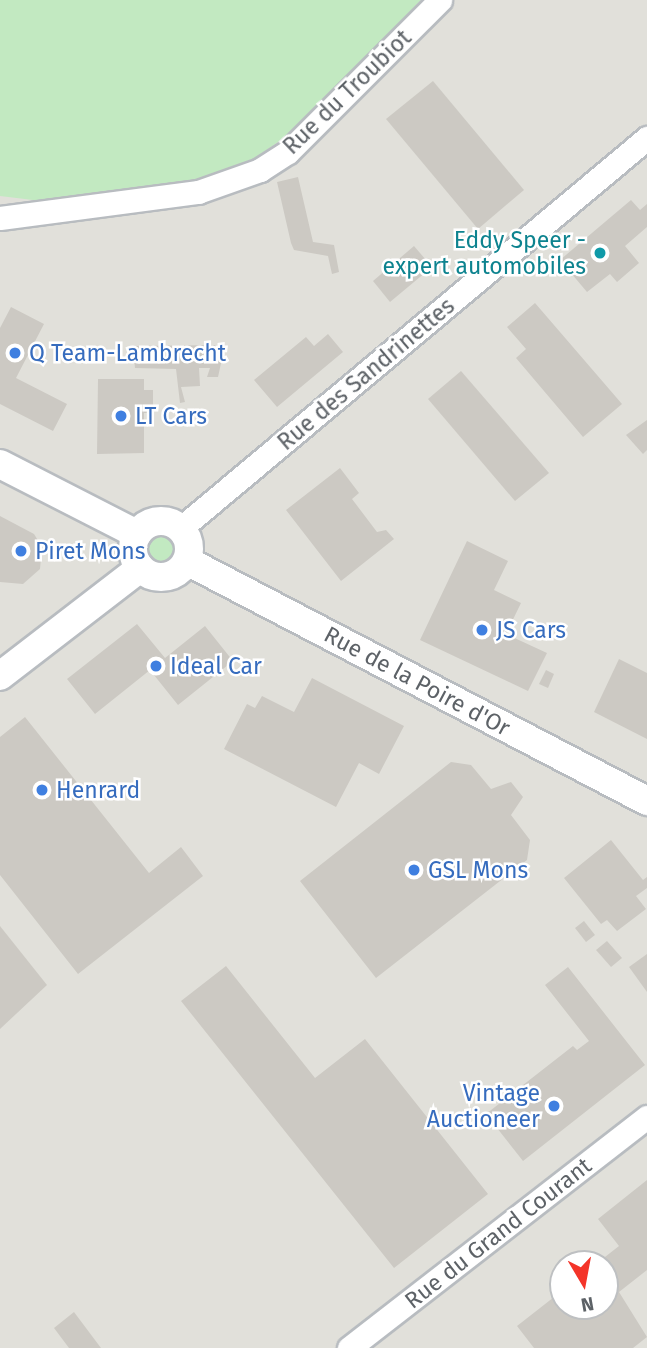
<!DOCTYPE html>
<html>
<head>
<meta charset="utf-8">
<style>
	body { margin:0 }
	#map { position:relative; width:647px; height:1348px; overflow:hidden; background:#f1eee6; font-family:"Fira Sans",sans-serif }
	div>[style] { position:absolute }
	[style*='--x'] { left:calc(var(--x)*1px); top:calc(var(--y)*1px); width:calc(var(--w)*1px); rotate:calc(var(--a)*1deg) }
	.industrial>* { inset:0; background:#e1e0da }
	.green>* { inset:0; background:#c2e9c1 }
	.round { border-radius:50% }
	.building>* { inset:0; background:#ccc9c3 }
	.roads { filter:drop-shadow(2px 0 #b8bcc0) drop-shadow(-2px 0 #b8bcc0) drop-shadow(0 2px #b8bcc0) drop-shadow(0 -2px #b8bcc0) }
	.minor>* { height:23px; margin:-11.5px; padding:0 11.5px; transform-origin:11.5px; border-radius:11.5px; background:#fff }
	.tertiary>* { height:28px; margin:-14px; padding:0 14px; transform-origin:14px; border-radius:14px; background:#fff }
	.tertiary>.ring { margin:-14px; padding:0; box-sizing:content-box; background:none; border:28px solid #fff; border-radius:50% }
	.dots>* { width:19px; height:19px; translate:-50% -50%; box-sizing:border-box; border:4px solid #fff; border-radius:50% }
	span { translate:-50% -50%; white-space:nowrap; text-align:center; line-height:1.15; -webkit-text-stroke:5px #fff; paint-order:stroke }
	.street-label { font-size:23px; color:#5d6267 }
	.culture-label { font-size:23px; color:#0d838f }
	.right { translate:-100% -50%; text-align:right }
	.shop-label { font-size:23px; color:#366cbe }
	.left { translate:0 -50%; text-align:left }
	.north { position:absolute; left:549px; top:1250px; width:70px; height:70px; box-sizing:border-box; background:#fff; border:2px solid #bec0c2; border-radius:50%; rotate:170deg; font-size:19px; font-weight:700; line-height:28px; text-align:center; color:#5d6267 }
	.north::after { content:''; display:block; margin:auto; width:24px; height:32px; background:#f43429; clip-path:polygon(50% 0,100% 100%,50% 72%,0 100%) }
</style>
</head>
<body>
<div id="map">
	<div class="industrial">
		<div style="clip-path:polygon(evenodd,421px 0,647px 0,647px 1348px,0 1348px,0 196px,362px 61px,421px 0,563px 1264px,605px 1264px,605px 1306px,563px 1306px,563px 1264px)"></div>
	</div>
	<div class="green">
		<div style="clip-path:polygon(0 0,421px 0,304px 124px,255px 158px,194px 181px,58px 203px,0 196px)"></div>
		<div class="round" style="left:147px;top:534px;width:30px;height:30px"></div>
	</div>
	<div class="building">
		<div style="clip-path:polygon(433px 81px,524px 190px,478px 229px,386px 119px)"></div>
		<div style="clip-path:polygon(298px 177px,313px 242px,334px 245px,339px 272px,332px 274px,328px 256px,294px 250px,291px 243px,277px 182px)"></div>
		<div style="clip-path:polygon(631px 200px,640px 210px,647px 204px,647px 227px,625px 246px,639px 263px,617px 282px,610px 274px,587px 292px,560px 260px)"></div>
		<div style="clip-path:polygon(414px 246px,432px 267px,390px 302px,373px 281px)"></div>
		<div style="clip-path:polygon(535px 303px,622px 404px,583px 437px,516px 358px,526px 349px,507px 327px)"></div>
		<div style="clip-path:polygon(11px 307px,44px 324px,16px 378px,67px 404px,53px 431px,0 404px,0 328px)"></div>
		<div style="clip-path:polygon(328px 334px,343px 352px,277px 407px,254px 380px,306px 337px,314px 346px)"></div>
		<div style="clip-path:polygon(225px 345px,218px 377px,207px 377px,210px 368px,199px 368px,200px 386px,181px 387px,185px 402px,180px 403px,176px 369px,135px 368px,133px 346px)"></div>
		<div style="clip-path:polygon(461px 371px,549px 473px,515px 501px,428px 399px)"></div>
		<div style="clip-path:polygon(98px 379px,144px 379px,144px 390px,153px 390px,153px 413px,144px 413px,144px 453px,97px 454px)"></div>
		<div style="clip-path:polygon(647px 420px,647px 450px,643px 454px,626px 435px)"></div>
		<div style="clip-path:polygon(340px 468px,359px 493px,352px 499px,377px 532px,386px 530px,394px 539px,341px 581px,286px 510px)"></div>
		<div style="clip-path:polygon(0 516px,34px 534px,42px 547px,40px 569px,23px 584px,0 582px)"></div>
		<div style="clip-path:polygon(467px 541px,508px 561px,494px 590px,521px 603px,506px 634px,547px 653px,528px 691px,420px 640px)"></div>
		<div style="clip-path:polygon(137px 624px,165px 658px,205px 626px,233px 661px,178px 705px,150px 670px,95px 714px,67px 679px)"></div>
		<div style="clip-path:polygon(619px 659px,647px 673px,647px 739px,594px 712px)"></div>
		<div style="clip-path:polygon(546px 670px,554px 674px,548px 688px,539px 684px)"></div>
		<div style="clip-path:polygon(312px 678px,404px 726px,379px 774px,359px 763px,336px 807px,224px 749px,247px 704px,255px 708px,262px 696px,294px 712px)"></div>
		<div style="clip-path:polygon(25px 717px,149px 873px,181px 847px,203px 876px,78px 974px,0 875px,0 737px)"></div>
		<div style="clip-path:polygon(451px 762px,471px 765px,491px 789px,511px 782px,523px 797px,511px 815px,530px 840px,527px 860px,376px 978px,300px 881px)"></div>
		<div style="clip-path:polygon(611px 840px,643px 880px,647px 877px,647px 888px,636px 896px,646px 909px,617px 931px,607px 920px,601px 924px,564px 878px)"></div>
		<div style="clip-path:polygon(584px 921px,595px 935px,586px 942px,575px 928px)"></div>
		<div style="clip-path:polygon(0 926px,47px 985px,0 1029px)"></div>
		<div style="clip-path:polygon(607px 941px,622px 958px,611px 967px,596px 950px)"></div>
		<div style="clip-path:polygon(647px 954px,647px 992px,629px 967px)"></div>
		<div style="clip-path:polygon(226px 966px,315px 1078px,365px 1039px,488px 1194px,394px 1268px,181px 1001px)"></div>
		<div style="clip-path:polygon(568px 967px,645px 1065px,523px 1161px,486px 1114px,573px 1046px,577px 1050px,589px 1041px,545px 985px)"></div>
		<div style="clip-path:polygon(647px 1180px,647px 1270px,619px 1292px,647px 1337px,633px 1348px,534px 1348px,517px 1326px,563px 1290px,563px 1306px,605px 1306px,605px 1264px,596px 1264px,619px 1246px,598px 1219px)"></div>
		<div style="clip-path:polygon(74px 1312px,101px 1348px,69px 1348px,54px 1328px)"></div>
	</div>
	<div class="roads">
		<div class="minor">
			<div style="--x:0;--y:218;--w:200;--a:-7.5"></div>
			<div style="--x:198;--y:192;--w:66;--a:-19.5"></div>
			<div style="--x:260;--y:170;--w:33;--a:-33"></div>
			<div style="--x:288;--y:152;--w:215;--a:-45"></div>
			<div style="--x:181;--y:528;--w:608;--a:-39.93"></div>
			<div style="--x:349;--y:1348;--w:377;--a:-37.8"></div>
		</div>
		<div class="tertiary">
			<div style="--x:0;--y:464;--w:154;--a:27.1"></div>
			<div class="ring" style="left:133px;top:521px;width:28px;height:28px"></div>
			<div style="--x:187;--y:561;--w:519;--a:27.55"></div>
			<div style="--x:0;--y:676;--w:177;--a:-37.6"></div>
		</div>
	</div>
	<div class="dots">
		<div style="left:600px;top:253px;background:#0f9aa8"></div>
		<div style="left:15px;top:353px;background:#3f7fe0"></div>
		<div style="left:121px;top:416px;background:#3f7fe0"></div>
		<div style="left:21px;top:551px;background:#3f7fe0"></div>
		<div style="left:482px;top:630px;background:#3f7fe0"></div>
		<div style="left:156px;top:666px;background:#3f7fe0"></div>
		<div style="left:42px;top:790px;background:#3f7fe0"></div>
		<div style="left:414px;top:870px;background:#3f7fe0"></div>
		<div style="left:554px;top:1106px;background:#3f7fe0"></div>
	</div>
	<div class="street-label">
		<span style="left:347px;top:92px;rotate:-44deg">Rue du Troubiot</span>
		<span style="left:366px;top:374px;rotate:-40deg">Rue des Sandrinettes</span>
		<span style="left:417px;top:681px;rotate:28deg">Rue de la Poire d'Or</span>
		<span style="left:498px;top:1233px;rotate:-38deg">Rue du Grand Courant</span>
	</div>
	<div class="culture-label">
		<span class="right" style="left:586px;top:253px">Eddy Speer -<br>expert automobiles</span>
	</div>
	<div class="shop-label">
		<span class="left" style="left:29px;top:353px">Q Team-Lambrecht</span>
		<span class="left" style="left:135px;top:416px">LT Cars</span>
		<span class="left" style="left:35px;top:551px">Piret Mons</span>
		<span class="left" style="left:496px;top:630px">JS Cars</span>
		<span class="left" style="left:170px;top:666px">Ideal Car</span>
		<span class="left" style="left:56px;top:790px">Henrard</span>
		<span class="left" style="left:428px;top:870px">GSL Mons</span>
		<span class="right" style="left:540px;top:1106px">Vintage<br>Auctioneer</span>
	</div>
	<div class="north">N</div>
</div>
</body>
</html>
